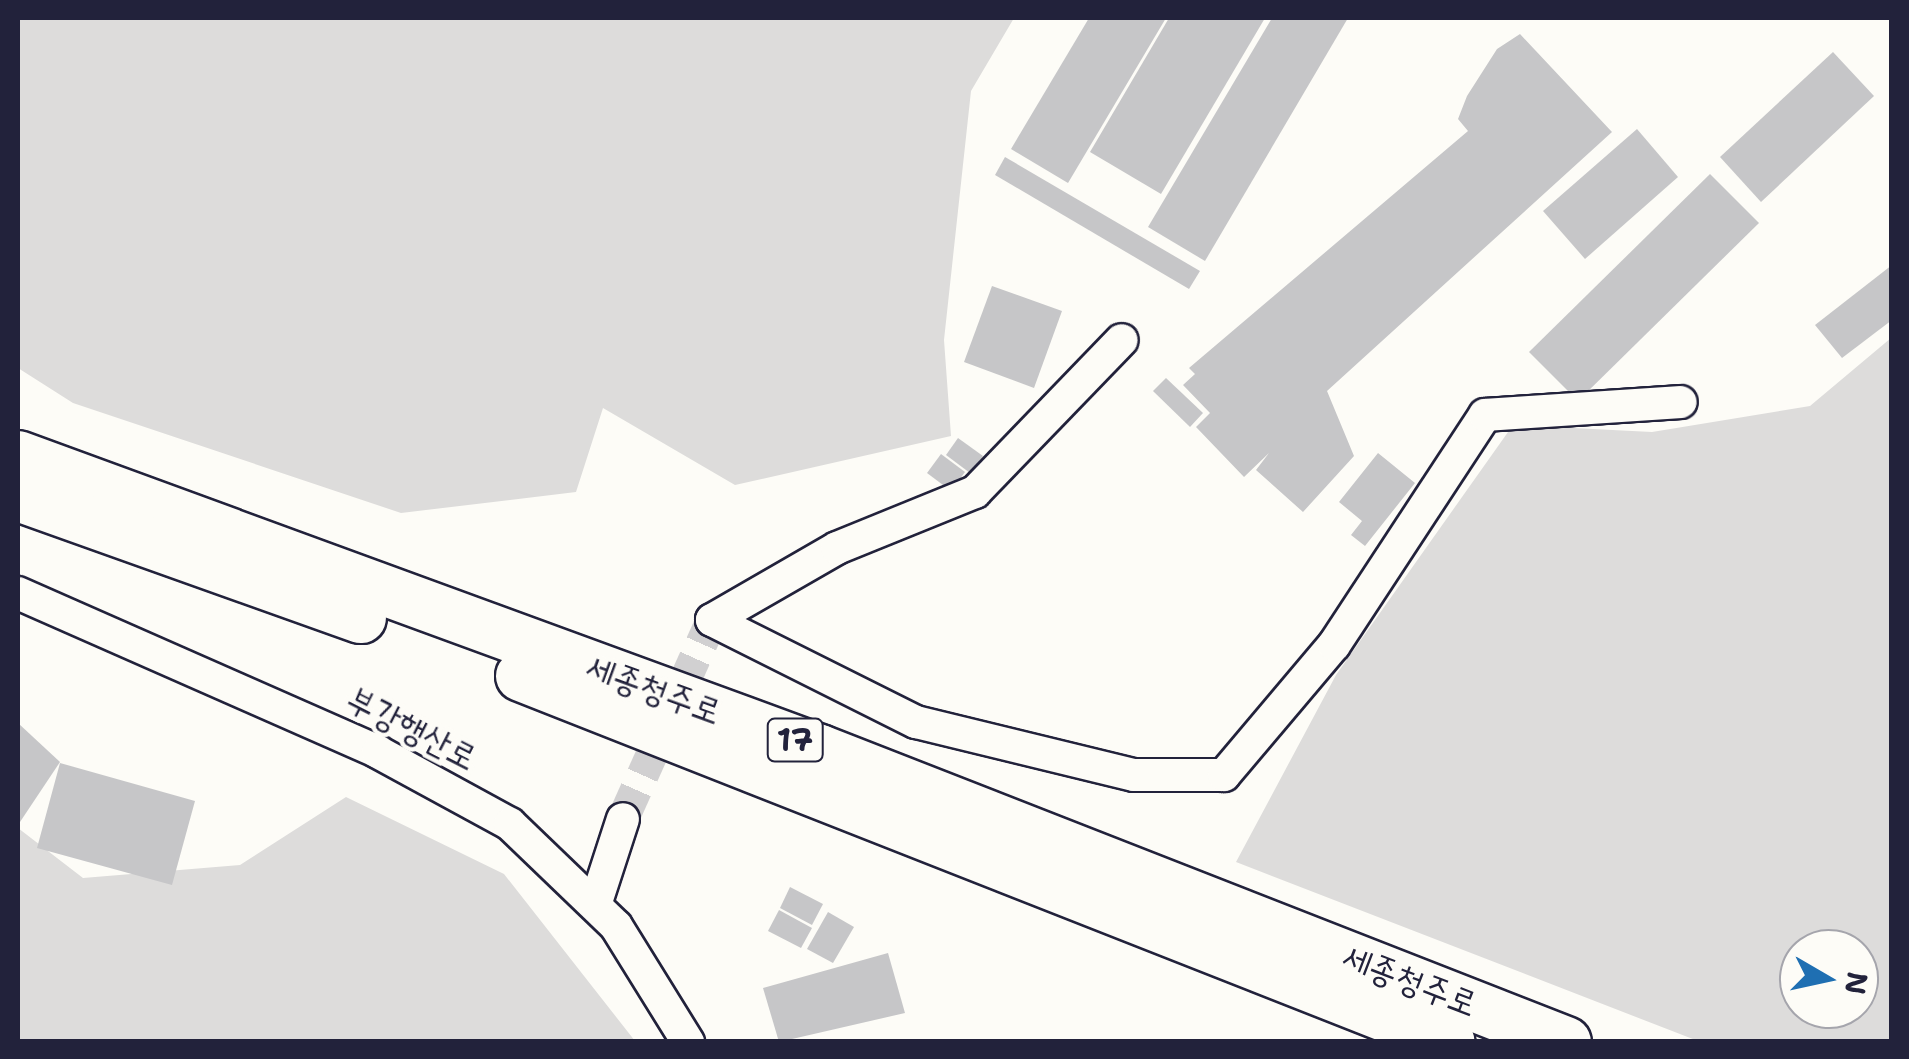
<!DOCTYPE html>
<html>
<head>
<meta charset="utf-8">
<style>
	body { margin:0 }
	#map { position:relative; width:1909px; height:1059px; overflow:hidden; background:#fdfcf7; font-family:"Shantell Sans","Poor Story",sans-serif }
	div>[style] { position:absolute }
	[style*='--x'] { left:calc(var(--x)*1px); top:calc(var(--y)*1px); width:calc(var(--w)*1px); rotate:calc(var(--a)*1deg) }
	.green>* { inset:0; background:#dddcdb }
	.building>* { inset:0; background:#c6c6c8 }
	.minor-tunnel>* { height:32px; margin-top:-16px; transform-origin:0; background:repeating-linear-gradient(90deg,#d1d0d1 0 32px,transparent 0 48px) }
	.roads { filter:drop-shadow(2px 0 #22223b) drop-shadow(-2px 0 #22223b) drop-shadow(0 2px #22223b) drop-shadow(0 -2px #22223b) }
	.minor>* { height:32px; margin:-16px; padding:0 16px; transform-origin:16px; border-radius:16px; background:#fdfcf7 }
	.highway>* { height:50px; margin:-25px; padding:0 25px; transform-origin:25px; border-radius:25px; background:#fdfcf7 }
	span { translate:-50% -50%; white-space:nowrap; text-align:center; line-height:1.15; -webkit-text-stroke:9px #fdfcf7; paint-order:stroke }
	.shield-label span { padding:2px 8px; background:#fdfcf7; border:2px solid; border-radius:8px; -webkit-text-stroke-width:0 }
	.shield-label { font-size:32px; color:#22223b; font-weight:700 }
	.street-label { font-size:35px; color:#22223b }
	.frame { position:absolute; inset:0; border:20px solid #22223b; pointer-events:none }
	.north { position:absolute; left:1779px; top:929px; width:100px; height:100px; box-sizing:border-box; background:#fdfcf7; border:2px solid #a5a5ac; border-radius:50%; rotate:99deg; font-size:28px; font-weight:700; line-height:40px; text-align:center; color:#22223b }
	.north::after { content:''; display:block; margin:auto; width:35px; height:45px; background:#1f6fb2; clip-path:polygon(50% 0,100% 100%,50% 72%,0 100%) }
</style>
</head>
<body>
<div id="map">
	<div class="green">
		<div style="clip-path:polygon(18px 18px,1014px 18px,971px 91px,944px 340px,951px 436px,735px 485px,603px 408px,576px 492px,401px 513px,73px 403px,18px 368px)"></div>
		<div style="clip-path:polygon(evenodd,1891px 338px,1891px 1041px,1698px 1041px,1236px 862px,1336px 675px,1513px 425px,1652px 432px,1810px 406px,1891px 338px,1799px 949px,1859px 949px,1859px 1009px,1799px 1009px,1799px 949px)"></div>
		<div style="clip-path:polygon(346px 797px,504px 874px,635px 1041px,18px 1041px,18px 828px,83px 878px,240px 865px)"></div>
	</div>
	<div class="building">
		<div style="clip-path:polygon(1089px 18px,1166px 18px,1068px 183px,1011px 149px)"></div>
		<div style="clip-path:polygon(1169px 18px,1265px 18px,1161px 194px,1090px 152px)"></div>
		<div style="clip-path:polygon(1272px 18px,1348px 18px,1205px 261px,1148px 227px)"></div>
		<div style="clip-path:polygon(1520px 34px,1612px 132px,1327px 391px,1354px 456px,1303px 512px,1256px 470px,1269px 453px,1244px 477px,1196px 427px,1210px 413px,1183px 385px,1195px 374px,1189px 368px,1468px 131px,1458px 119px,1467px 96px,1497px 49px)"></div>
		<div style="clip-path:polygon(1833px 52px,1874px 96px,1761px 202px,1720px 157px)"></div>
		<div style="clip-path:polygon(1637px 129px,1678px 177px,1585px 259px,1543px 211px)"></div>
		<div style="clip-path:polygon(1005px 157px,1200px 271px,1189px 289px,995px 175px)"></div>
		<div style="clip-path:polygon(1710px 174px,1759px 223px,1578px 401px,1529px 352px)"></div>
		<div style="clip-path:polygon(1892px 265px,1892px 320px,1842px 358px,1815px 325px)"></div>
		<div style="clip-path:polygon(992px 286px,1062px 311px,1034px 388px,964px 362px)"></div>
		<div style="clip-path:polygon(1166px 378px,1203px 413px,1190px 427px,1153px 391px)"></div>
		<div style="clip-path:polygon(958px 438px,983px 456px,970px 473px,946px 455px)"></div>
		<div style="clip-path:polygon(1378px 453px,1415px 483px,1365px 546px,1351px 535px,1362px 521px,1339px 502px)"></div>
		<div style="clip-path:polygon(941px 454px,965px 472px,951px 491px,927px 473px)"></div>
		<div style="clip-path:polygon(18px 723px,60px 762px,18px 825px)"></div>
		<div style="clip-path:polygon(60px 763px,195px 801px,172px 885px,37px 848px)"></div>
		<div style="clip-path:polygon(790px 887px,823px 904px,812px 925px,780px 908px)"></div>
		<div style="clip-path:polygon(779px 910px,812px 928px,801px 948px,768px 931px)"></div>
		<div style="clip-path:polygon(828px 912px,854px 927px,833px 963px,807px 949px)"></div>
		<div style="clip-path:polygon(888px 953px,905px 1013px,779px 1042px,763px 988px)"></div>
	</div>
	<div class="minor-tunnel">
		<div style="--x:623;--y:819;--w:218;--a:-65.9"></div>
	</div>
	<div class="roads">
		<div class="minor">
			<div style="--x:18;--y:593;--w:394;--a:23.8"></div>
			<div style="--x:378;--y:752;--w:150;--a:28.6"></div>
			<div style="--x:510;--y:824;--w:147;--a:43.9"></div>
			<div style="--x:616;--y:926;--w:137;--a:58.2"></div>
			<div style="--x:712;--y:620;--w:228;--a:26.6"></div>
			<div style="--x:916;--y:722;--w:224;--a:13.7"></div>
			<div style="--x:1134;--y:775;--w:90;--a:0"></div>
			<div style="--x:1224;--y:775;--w:170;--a:-49.8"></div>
			<div style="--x:1334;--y:645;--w:275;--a:-56.7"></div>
			<div style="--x:1485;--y:415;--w:196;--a:-3.8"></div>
			<div style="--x:712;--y:620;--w:144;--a:-29.9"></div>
			<div style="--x:837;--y:548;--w:149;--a:-22.1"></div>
			<div style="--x:975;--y:492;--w:211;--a:-46"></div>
			<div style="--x:596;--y:902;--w:87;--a:-72"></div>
		</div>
		<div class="highway">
			<div style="--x:18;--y:456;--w:854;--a:20.13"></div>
			<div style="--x:820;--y:750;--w:801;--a:21.38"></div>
			<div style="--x:18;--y:496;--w:364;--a:19.6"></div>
			<div style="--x:521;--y:676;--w:998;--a:21.5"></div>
		</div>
	</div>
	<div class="shield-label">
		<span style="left:795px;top:740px">17</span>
	</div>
	<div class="street-label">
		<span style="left:654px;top:689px;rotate:20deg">세종청주로</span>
		<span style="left:412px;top:728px;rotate:27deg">부강행산로</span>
		<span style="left:1410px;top:980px;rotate:21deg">세종청주로</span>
	</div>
	<div class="frame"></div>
	<div class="north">N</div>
</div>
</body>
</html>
